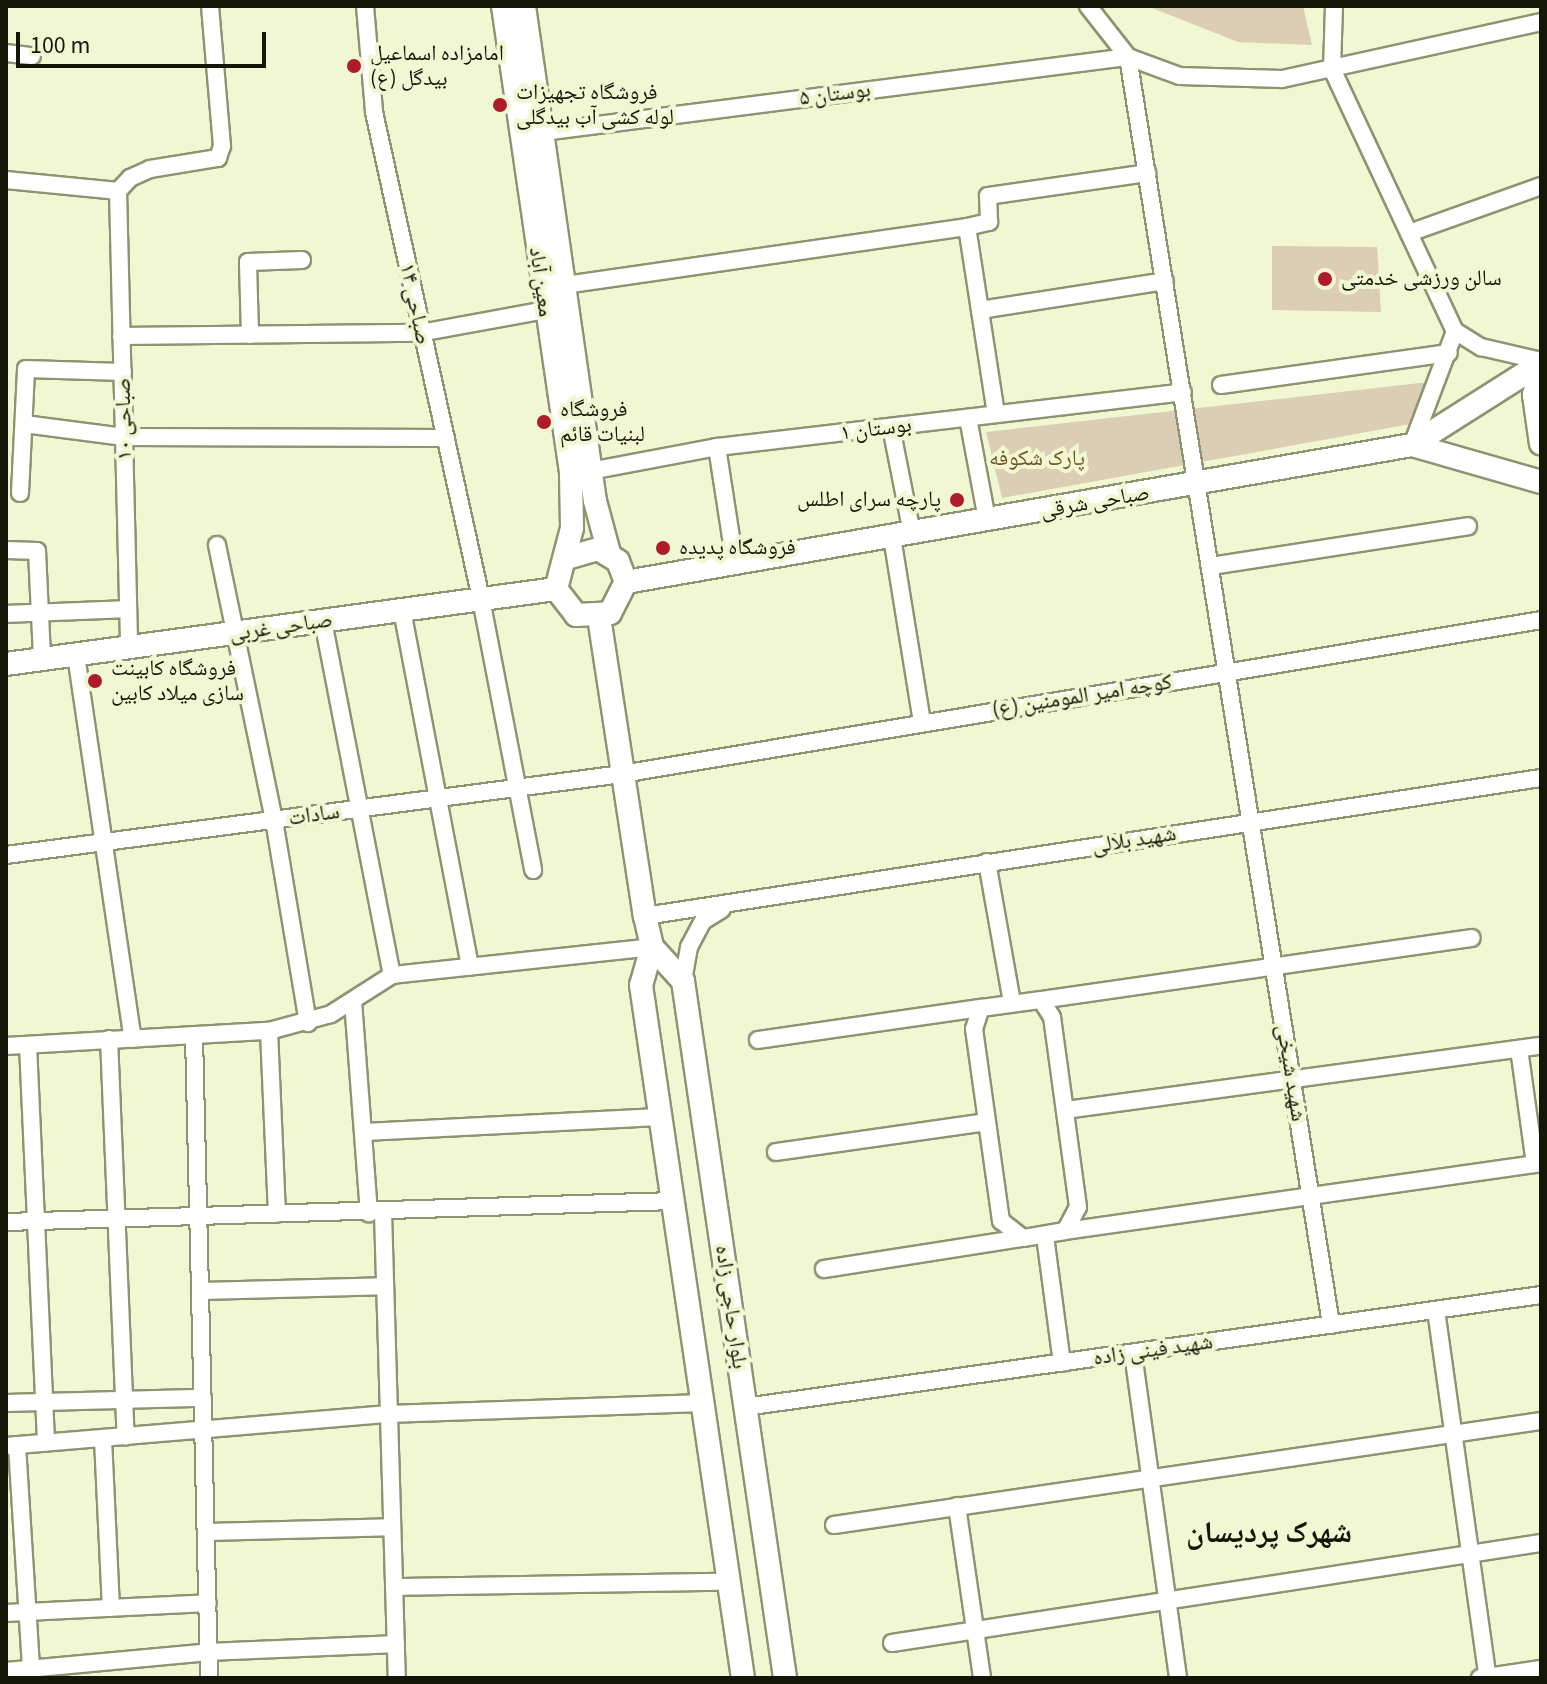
<!DOCTYPE html>
<html>
<head>
<meta charset="utf-8">
<style>
	body { margin:0 }
	#map { position:relative; width:1547px; height:1684px; overflow:hidden; background:#f1f7d2; font-family:"Source Sans 3","Noto Naskh Arabic",sans-serif }
	div>[style] { position:absolute }
	[style*='--x'] { left:calc(var(--x)*1px); top:calc(var(--y)*1px); width:calc(var(--w)*1px); rotate:calc(var(--a)*1deg) }
	.green>* { inset:0; background:#dccdb5 }
	.roads { filter:drop-shadow(2px 0 #8e9371) drop-shadow(-2px 0 #8e9371) drop-shadow(0 2px #8e9371) drop-shadow(0 -2px #8e9371) }
	.street>* { height:16px; margin:-8px; padding:0 8px; transform-origin:8px; border-radius:8px; background:#fff }
	.secondary>* { height:22px; margin:-11px; padding:0 11px; transform-origin:11px; border-radius:11px; background:#fff }
	.dots>* { width:22px; height:22px; translate:-50% -50%; box-sizing:border-box; border:4px solid #f1f7d2; border-radius:50% }
	span { translate:-50% -50%; white-space:nowrap; text-align:center; line-height:1.15; -webkit-text-stroke:8px #f1f7d2; paint-order:stroke }
	.poi-label { font-size:22px; color:#141608 }
	.left { translate:0 -50%; text-align:left }
	.right { translate:-100% -50%; text-align:right }
	.street-label { font-size:22px; color:#141608 }
	.park-label { font-size:22px; color:#70521e }
	.district-label { font-size:30px; color:#141608; font-weight:700 }
	.frame { position:absolute; inset:0; border:8px solid #141608; pointer-events:none }
	.scale { position:absolute; left:16px; top:32px; width:250px; height:36px; box-sizing:border-box; border:4px solid #141608; border-top:0; padding-left:10px; font-size:24px; line-height:28px; white-space:nowrap; color:#141608; -webkit-text-stroke:6px #f1f7d2; paint-order:stroke }
</style>
</head>
<body>
<div id="map">
	<div class="green">
		<div style="clip-path:polygon(1147px 6px,1303px 6px,1312px 45px,1238px 42px)"></div>
		<div style="clip-path:polygon(1272px 246px,1377px 247px,1381px 312px,1272px 310px)"></div>
		<div style="clip-path:polygon(1429px 382px,1411px 424px,1002px 498px,986px 432px)"></div>
	</div>
	<div class="roads">
		<div class="street">
			<div style="--x:365;--y:6;--w:106;--a:85.1"></div>
			<div style="--x:374;--y:112;--w:499;--a:77.6"></div>
			<div style="--x:481;--y:599;--w:276;--a:79.1"></div>
			<div style="--x:1088;--y:6;--w:65;--a:51.9"></div>
			<div style="--x:1128;--y:57;--w:1284;--a:80.9"></div>
			<div style="--x:1334;--y:6;--w:63;--a:91.8"></div>
			<div style="--x:1332;--y:69;--w:289;--a:64.9"></div>
			<div style="--x:1455;--y:331;--w:31;--a:32"></div>
			<div style="--x:1481;--y:347;--w:62;--a:13.1"></div>
			<div style="--x:6;--y:53;--w:26;--a:7"></div>
			<div style="--x:543;--y:132;--w:590;--a:-7.31"></div>
			<div style="--x:1128;--y:57;--w:55;--a:20.1"></div>
			<div style="--x:1180;--y:76;--w:102;--a:1.7"></div>
			<div style="--x:1282;--y:79;--w:265;--a:-12.4"></div>
			<div style="--x:6;--y:180;--w:113;--a:5.6"></div>
			<div style="--x:118;--y:191;--w:18;--a:-47"></div>
			<div style="--x:130;--y:178;--w:22;--a:-24"></div>
			<div style="--x:150;--y:169;--w:69;--a:-9.2"></div>
			<div style="--x:218;--y:158;--w:13;--a:-72"></div>
			<div style="--x:222;--y:146;--w:141;--a:-94.9"></div>
			<div style="--x:118;--y:191;--w:456;--a:88.6"></div>
			<div style="--x:1409;--y:233;--w:140;--a:-19.6"></div>
			<div style="--x:565;--y:285;--w:406;--a:-8.2"></div>
			<div style="--x:980;--y:310;--w:187;--a:-8.9"></div>
			<div style="--x:250;--y:335;--w:73;--a:-91.6"></div>
			<div style="--x:248;--y:262;--w:54;--a:-2.1"></div>
			<div style="--x:121;--y:336;--w:299;--a:-0.6"></div>
			<div style="--x:420;--y:333;--w:127;--a:-10.4"></div>
			<div style="--x:1221;--y:385;--w:230;--a:-8"></div>
			<div style="--x:996;--y:414;--w:189;--a:-98.8"></div>
			<div style="--x:967;--y:227;--w:23;--a:-13"></div>
			<div style="--x:989;--y:222;--w:26;--a:-92"></div>
			<div style="--x:988;--y:196;--w:161;--a:-8.2"></div>
			<div style="--x:968;--y:418;--w:104;--a:79.4"></div>
			<div style="--x:24;--y:424;--w:101;--a:7.4"></div>
			<div style="--x:124;--y:437;--w:322;--a:0.2"></div>
			<div style="--x:891;--y:427;--w:108;--a:78.8"></div>
			<div style="--x:1412;--y:445;--w:122;--a:-69.3"></div>
			<div style="--x:717;--y:447;--w:117;--a:81.2"></div>
			<div style="--x:580;--y:473;--w:139;--a:-10.7"></div>
			<div style="--x:717;--y:447;--w:469;--a:-6.7"></div>
			<div style="--x:20;--y:493;--w:124;--a:-87.2"></div>
			<div style="--x:26;--y:369;--w:97;--a:1.8"></div>
			<div style="--x:892;--y:537;--w:188;--a:80.8"></div>
			<div style="--x:217;--y:545;--w:281;--a:78.3"></div>
			<div style="--x:274;--y:820;--w:206;--a:80.5"></div>
			<div style="--x:6;--y:550;--w:31;--a:2"></div>
			<div style="--x:37;--y:551;--w:108;--a:87.3"></div>
			<div style="--x:1211;--y:566;--w:260;--a:-8.8"></div>
			<div style="--x:402;--y:610;--w:363;--a:79.2"></div>
			<div style="--x:6;--y:614;--w:122;--a:-2.3"></div>
			<div style="--x:323;--y:621;--w:361;--a:79"></div>
			<div style="--x:76;--y:655;--w:388;--a:81.6"></div>
			<div style="--x:6;--y:855;--w:621;--a:-7.49"></div>
			<div style="--x:622;--y:774;--w:932;--a:-9.51"></div>
			<div style="--x:987;--y:862;--w:143;--a:79.9"></div>
			<div style="--x:645;--y:916;--w:907;--a:-8.76"></div>
			<div style="--x:683;--y:981;--w:35;--a:-80"></div>
			<div style="--x:689;--y:947;--w:30;--a:-62"></div>
			<div style="--x:703;--y:921;--w:22;--a:-32"></div>
			<div style="--x:1041;--y:1000;--w:20;--a:57"></div>
			<div style="--x:1052;--y:1017;--w:192;--a:82.2"></div>
			<div style="--x:1078;--y:1207;--w:27;--a:118"></div>
			<div style="--x:1065;--y:1231;--w:43;--a:170.5"></div>
			<div style="--x:1023;--y:1238;--w:28;--a:-142"></div>
			<div style="--x:1001;--y:1221;--w:194;--a:-98"></div>
			<div style="--x:974;--y:1029;--w:22;--a:-72"></div>
			<div style="--x:981;--y:1008;--w:61;--a:-7.6"></div>
			<div style="--x:1041;--y:1000;--w:435;--a:-8.2"></div>
			<div style="--x:353;--y:1001;--w:213;--a:85.7"></div>
			<div style="--x:269;--y:1031;--w:183;--a:87.5"></div>
			<div style="--x:194;--y:1035;--w:643;--a:88.66"></div>
			<div style="--x:109;--y:1039;--w:398;--a:87.6"></div>
			<div style="--x:758;--y:1040;--w:225;--a:-8.2"></div>
			<div style="--x:28;--y:1045;--w:398;--a:87.4"></div>
			<div style="--x:6;--y:1046;--w:263;--a:-3.3"></div>
			<div style="--x:269;--y:1031;--w:64;--a:-15.3"></div>
			<div style="--x:331;--y:1014;--w:72;--a:-32.6"></div>
			<div style="--x:392;--y:975;--w:262;--a:-6.1"></div>
			<div style="--x:1065;--y:1110;--w:480;--a:-7.7"></div>
			<div style="--x:363;--y:1132;--w:298;--a:-2.9"></div>
			<div style="--x:776;--y:1152;--w:212;--a:-8.1"></div>
			<div style="--x:383;--y:1213;--w:465;--a:88.3"></div>
			<div style="--x:6;--y:1222;--w:667;--a:-1.8"></div>
			<div style="--x:1065;--y:1231;--w:475;--a:-8.1"></div>
			<div style="--x:1535;--y:1164;--w:116;--a:-97.9"></div>
			<div style="--x:1045;--y:1236;--w:128;--a:82.4"></div>
			<div style="--x:824;--y:1269;--w:201;--a:-8.9"></div>
			<div style="--x:200;--y:1291;--w:185;--a:-1.5"></div>
			<div style="--x:1436;--y:1310;--w:372;--a:82"></div>
			<div style="--x:1133;--y:1353;--w:328;--a:82.1"></div>
			<div style="--x:6;--y:1403;--w:197;--a:-1.5"></div>
			<div style="--x:745;--y:1407;--w:804;--a:-8.01"></div>
			<div style="--x:103;--y:1439;--w:169;--a:87.3"></div>
			<div style="--x:17;--y:1445;--w:224;--a:86.4"></div>
			<div style="--x:6;--y:1446;--w:384;--a:-4.8"></div>
			<div style="--x:389;--y:1414;--w:313;--a:-2"></div>
			<div style="--x:957;--y:1506;--w:174;--a:81.7"></div>
			<div style="--x:834;--y:1525;--w:715;--a:-8.37"></div>
			<div style="--x:206;--y:1532;--w:186;--a:-1.5"></div>
			<div style="--x:394;--y:1587;--w:335;--a:-0.9"></div>
			<div style="--x:6;--y:1613;--w:202;--a:-2.8"></div>
			<div style="--x:892;--y:1643;--w:657;--a:-8.76"></div>
			<div style="--x:6;--y:1671;--w:204;--a:-5.3"></div>
			<div style="--x:209;--y:1652;--w:187;--a:-2.4"></div>
			<div style="--x:1480;--y:1678;--w:62;--a:-8.4"></div>
		</div>
		<div class="secondary">
			<div style="--x:503;--y:6;--w:473;--a:81.7"></div>
			<div style="--x:571;--y:474;--w:54;--a:88.9"></div>
			<div style="--x:572;--y:528;--w:63;--a:104.7"></div>
			<div style="--x:556;--y:589;--w:33;--a:52"></div>
			<div style="--x:576;--y:615;--w:34;--a:-3"></div>
			<div style="--x:610;--y:613;--w:35;--a:-63"></div>
			<div style="--x:626;--y:582;--w:22;--a:-111"></div>
			<div style="--x:618;--y:561;--w:23;--a:-149"></div>
			<div style="--x:598;--y:549;--w:33;--a:164"></div>
			<div style="--x:524;--y:6;--w:500;--a:81.84"></div>
			<div style="--x:595;--y:501;--w:54;--a:74.9"></div>
			<div style="--x:1541;--y:370;--w:26;--a:106"></div>
			<div style="--x:1534;--y:395;--w:49;--a:81.9"></div>
			<div style="--x:1412;--y:445;--w:134;--a:16"></div>
			<div style="--x:626;--y:582;--w:798;--a:-9.89"></div>
			<div style="--x:1412;--y:445;--w:153;--a:-32.4"></div>
			<div style="--x:599;--y:617;--w:303;--a:81.3"></div>
			<div style="--x:645;--y:916;--w:32;--a:77"></div>
			<div style="--x:652;--y:947;--w:46;--a:47.6"></div>
			<div style="--x:683;--y:981;--w:704;--a:81.67"></div>
			<div style="--x:6;--y:664;--w:555;--a:-7.77"></div>
			<div style="--x:652;--y:947;--w:40;--a:106"></div>
			<div style="--x:641;--y:985;--w:700;--a:81.63"></div>
		</div>
	</div>
	<div class="dots">
		<div style="left:354px;top:66px;background:#af1c29"></div>
		<div style="left:500px;top:105px;background:#af1c29"></div>
		<div style="left:1325px;top:279px;background:#af1c29"></div>
		<div style="left:544px;top:422px;background:#af1c29"></div>
		<div style="left:957px;top:500px;background:#af1c29"></div>
		<div style="left:663px;top:548px;background:#af1c29"></div>
		<div style="left:95px;top:681px;background:#af1c29"></div>
	</div>
	<div class="poi-label">
		<span class="left" style="left:370px;top:66px">امامزاده اسماعیل<br>(ع) بیدگل</span>
		<span class="left" style="left:516px;top:105px">فروشگاه تجهیزات<br>لوله کشی آب بیدگلی</span>
		<span class="left" style="left:1341px;top:279px">سالن ورزشی خدمتی</span>
		<span class="left" style="left:560px;top:422px">فروشگاه<br>لبنیات قائم</span>
		<span class="right" style="left:941px;top:500px">پارچه سرای اطلس</span>
		<span class="left" style="left:679px;top:548px">فروشگاه پدیده</span>
		<span class="left" style="left:111px;top:681px">فروشگاه کابینت<br>سازی میلاد کابین</span>
	</div>
	<div class="street-label">
		<span style="left:835px;top:94px;rotate:-7deg">بوستان ۵</span>
		<span style="left:541px;top:282px;rotate:82deg">معین آباد</span>
		<span style="left:415px;top:304px;rotate:78deg">صباحی ۱۴</span>
		<span style="left:124px;top:419px;rotate:-91deg">صباحی ۱۰</span>
		<span style="left:876px;top:429px;rotate:-7deg">بوستان ۱</span>
		<span style="left:1095px;top:502px;rotate:-10deg">صباحی شرقی</span>
		<span style="left:281px;top:627px;rotate:-8deg">صباحی غربی</span>
		<span style="left:1082px;top:696px;rotate:-9deg">کوچه امیر المومنین (ع)</span>
		<span style="left:314px;top:815px;rotate:-8deg">سادات</span>
		<span style="left:1134px;top:840px;rotate:-9deg">شهید بلالی</span>
		<span style="left:1291px;top:1073px;rotate:81deg">شهید شیخی</span>
		<span style="left:731px;top:1307px;rotate:82deg">بلوار حاجی زاده</span>
		<span style="left:1153px;top:1350px;rotate:-8deg">شهید فینی زاده</span>
	</div>
	<div class="park-label">
		<span style="left:1037px;top:459px">پارک شکوفه</span>
	</div>
	<div class="district-label">
		<span style="left:1269px;top:1533px">شهرک پردیسان</span>
	</div>
	<div class="frame"></div>
	<div class="scale">100 m</div>
</div>
</body>
</html>
